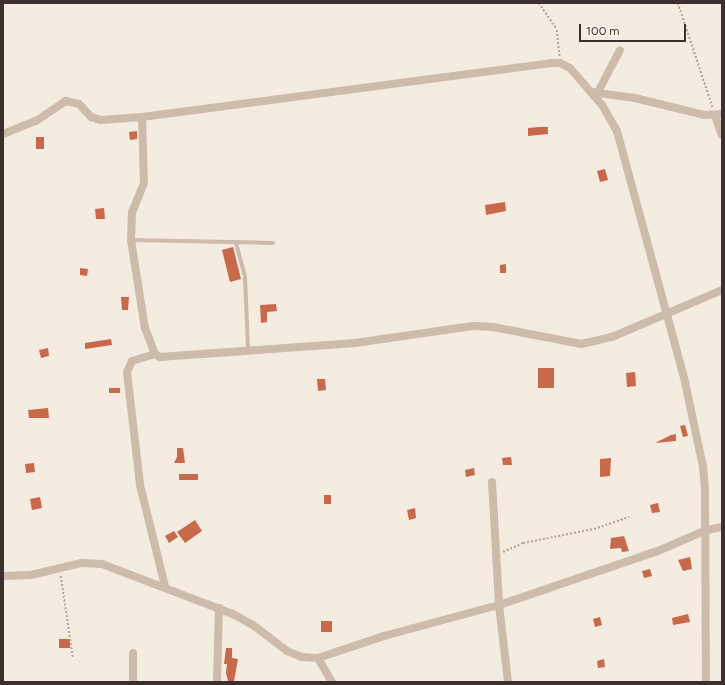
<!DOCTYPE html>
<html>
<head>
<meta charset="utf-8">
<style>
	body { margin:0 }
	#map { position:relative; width:725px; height:685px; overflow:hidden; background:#f4ebe1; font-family:Figtree,sans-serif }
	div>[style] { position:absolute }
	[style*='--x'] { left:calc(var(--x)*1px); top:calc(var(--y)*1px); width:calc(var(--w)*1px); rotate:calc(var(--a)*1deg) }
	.building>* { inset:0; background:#c8694b }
	.path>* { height:1.5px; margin-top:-0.75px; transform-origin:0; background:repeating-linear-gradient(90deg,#b9a596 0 2px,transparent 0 4px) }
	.service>* { height:4px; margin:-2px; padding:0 2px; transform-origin:2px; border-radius:2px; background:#cdbbac }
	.minor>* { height:8px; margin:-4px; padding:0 4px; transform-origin:4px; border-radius:4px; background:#cdbbac }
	span { translate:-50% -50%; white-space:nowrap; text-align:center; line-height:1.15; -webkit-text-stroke:3.5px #fbf5ee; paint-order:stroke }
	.frame { position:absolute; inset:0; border:4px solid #3b302b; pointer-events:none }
	.scale { position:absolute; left:579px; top:24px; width:107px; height:18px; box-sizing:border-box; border:2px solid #3b302b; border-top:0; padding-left:5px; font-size:12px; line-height:14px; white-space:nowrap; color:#3b302b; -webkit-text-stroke:3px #fbf5ee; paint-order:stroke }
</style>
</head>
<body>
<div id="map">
	<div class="building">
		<div style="clip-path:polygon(539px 127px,548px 127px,548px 134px,528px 136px,528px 128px)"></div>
		<div style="clip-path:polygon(137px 131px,137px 139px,130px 140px,129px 132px)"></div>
		<div style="clip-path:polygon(36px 137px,44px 137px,44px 149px,36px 149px)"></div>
		<div style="clip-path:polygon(605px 169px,608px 180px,600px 182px,597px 171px)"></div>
		<div style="clip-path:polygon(505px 202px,506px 211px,486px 215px,485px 205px)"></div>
		<div style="clip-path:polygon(104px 208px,105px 219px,96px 219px,95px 209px)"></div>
		<div style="clip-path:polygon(233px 247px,241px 279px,230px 282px,222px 250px)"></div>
		<div style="clip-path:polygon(506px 264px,506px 273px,500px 273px,500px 265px)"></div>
		<div style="clip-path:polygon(80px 268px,88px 269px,87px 276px,80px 275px)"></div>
		<div style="clip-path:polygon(121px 297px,129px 297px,128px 310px,122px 310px)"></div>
		<div style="clip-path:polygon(276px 304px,277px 311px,267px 312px,267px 322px,261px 323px,260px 305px)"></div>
		<div style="clip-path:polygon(111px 339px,112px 345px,85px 349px,85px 343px)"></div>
		<div style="clip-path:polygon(48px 348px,49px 356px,41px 358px,39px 350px)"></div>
		<div style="clip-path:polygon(538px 368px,554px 368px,554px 388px,538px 388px)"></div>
		<div style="clip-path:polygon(635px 372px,636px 386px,627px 387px,626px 373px)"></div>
		<div style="clip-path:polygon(317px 379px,325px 379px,326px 390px,318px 391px)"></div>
		<div style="clip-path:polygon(109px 388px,120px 388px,120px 393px,109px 393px)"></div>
		<div style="clip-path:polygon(48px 408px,49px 418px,29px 418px,28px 410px)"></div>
		<div style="clip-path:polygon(685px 425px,688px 436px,683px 437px,680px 426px)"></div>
		<div style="clip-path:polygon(676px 434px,676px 441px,655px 443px,671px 435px)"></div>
		<div style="clip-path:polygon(177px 448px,183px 448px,185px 463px,174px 463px,177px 457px)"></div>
		<div style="clip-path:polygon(511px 457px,512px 465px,503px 465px,502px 458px)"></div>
		<div style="clip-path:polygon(611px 458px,610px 476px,600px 477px,600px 459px)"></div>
		<div style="clip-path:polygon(34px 463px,35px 472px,26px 473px,25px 464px)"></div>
		<div style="clip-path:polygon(474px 468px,475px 475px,466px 477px,465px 470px)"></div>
		<div style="clip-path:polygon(179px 474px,198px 474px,198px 480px,179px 480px)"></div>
		<div style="clip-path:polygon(324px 495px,331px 495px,331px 504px,324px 504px)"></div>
		<div style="clip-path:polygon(40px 497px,42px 508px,32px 510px,30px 499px)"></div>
		<div style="clip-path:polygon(658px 503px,660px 512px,652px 513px,650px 505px)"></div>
		<div style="clip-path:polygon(415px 508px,416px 518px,409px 520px,407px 510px)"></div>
		<div style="clip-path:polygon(195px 520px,202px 531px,185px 543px,177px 532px)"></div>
		<div style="clip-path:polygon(174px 531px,178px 537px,169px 543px,165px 536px)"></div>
		<div style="clip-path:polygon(624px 536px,629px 551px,622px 552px,621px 548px,610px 549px,611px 538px)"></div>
		<div style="clip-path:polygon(690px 557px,692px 569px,683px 571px,678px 560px)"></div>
		<div style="clip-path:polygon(650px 569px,652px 576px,644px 578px,642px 571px)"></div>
		<div style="clip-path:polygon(688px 614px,690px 622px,673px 625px,672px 618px)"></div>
		<div style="clip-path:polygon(600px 617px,602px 625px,595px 627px,593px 619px)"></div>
		<div style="clip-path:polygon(321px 621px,332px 621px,332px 632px,321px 632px)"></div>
		<div style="clip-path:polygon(59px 639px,70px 639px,70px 648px,59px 648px)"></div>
		<div style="clip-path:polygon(226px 648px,232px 648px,232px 658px,238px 659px,234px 681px,228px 681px,226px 673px,227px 664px,224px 664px)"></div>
		<div style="clip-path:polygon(604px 659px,605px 667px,598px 668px,597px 661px)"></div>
	</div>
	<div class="path">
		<div style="--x:539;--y:3;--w:32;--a:56"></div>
		<div style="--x:557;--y:30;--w:27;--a:84"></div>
		<div style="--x:678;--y:3;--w:111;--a:71.6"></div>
		<div style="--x:503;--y:552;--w:22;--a:-24"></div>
		<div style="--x:523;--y:543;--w:72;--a:-11.2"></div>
		<div style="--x:594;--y:529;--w:37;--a:-19"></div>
		<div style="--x:61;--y:576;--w:82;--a:81.6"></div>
	</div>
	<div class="service">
		<div style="--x:131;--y:240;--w:142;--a:1.2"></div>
		<div style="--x:236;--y:243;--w:35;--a:75"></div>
		<div style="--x:245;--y:277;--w:73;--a:87.6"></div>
	</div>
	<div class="minor">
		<div style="--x:591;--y:92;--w:44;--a:7.8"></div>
		<div style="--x:635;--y:98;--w:72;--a:13.7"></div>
		<div style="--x:705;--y:115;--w:17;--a:-3"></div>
		<div style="--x:598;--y:92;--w:47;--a:-62.4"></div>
		<div style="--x:715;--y:116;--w:20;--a:70"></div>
		<div style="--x:142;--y:117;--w:66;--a:88.3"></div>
		<div style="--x:144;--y:183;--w:31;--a:112"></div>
		<div style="--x:132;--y:212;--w:28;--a:92"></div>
		<div style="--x:131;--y:240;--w:89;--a:81"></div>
		<div style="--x:145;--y:328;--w:28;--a:69"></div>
		<div style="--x:155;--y:354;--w:6;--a:31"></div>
		<div style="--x:160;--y:357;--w:196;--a:-4.1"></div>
		<div style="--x:355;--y:343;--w:119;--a:-8.2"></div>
		<div style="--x:473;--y:326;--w:20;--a:3"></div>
		<div style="--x:493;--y:327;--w:90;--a:10.9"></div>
		<div style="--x:581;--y:344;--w:32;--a:-13"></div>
		<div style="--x:612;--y:337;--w:120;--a:-23.1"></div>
		<div style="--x:3;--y:134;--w:35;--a:-22"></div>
		<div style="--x:36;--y:121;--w:36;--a:-34"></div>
		<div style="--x:66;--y:101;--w:13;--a:13"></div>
		<div style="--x:79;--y:104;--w:18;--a:47"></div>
		<div style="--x:91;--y:117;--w:10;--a:17"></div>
		<div style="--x:101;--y:120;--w:41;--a:-4.2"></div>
		<div style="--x:142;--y:117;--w:413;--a:-7.5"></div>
		<div style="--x:551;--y:63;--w:9;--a:0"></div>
		<div style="--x:560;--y:63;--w:11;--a:27"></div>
		<div style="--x:570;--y:68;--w:49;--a:49.1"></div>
		<div style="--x:602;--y:105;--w:30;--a:60"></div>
		<div style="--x:617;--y:131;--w:260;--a:74.8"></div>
		<div style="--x:685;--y:382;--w:87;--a:78"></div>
		<div style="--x:703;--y:467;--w:25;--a:85"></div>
		<div style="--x:705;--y:492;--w:190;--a:89.7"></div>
		<div style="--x:155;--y:354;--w:24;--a:163"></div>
		<div style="--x:132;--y:361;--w:12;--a:114"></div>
		<div style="--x:127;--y:372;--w:114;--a:83.4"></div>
		<div style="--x:140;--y:485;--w:104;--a:76.1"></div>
		<div style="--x:492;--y:482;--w:123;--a:86.7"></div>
		<div style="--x:499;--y:605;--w:78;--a:83.3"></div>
		<div style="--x:3;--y:576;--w:28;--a:-2"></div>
		<div style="--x:31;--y:575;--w:51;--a:-13.5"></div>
		<div style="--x:81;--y:563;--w:21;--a:3"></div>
		<div style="--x:102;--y:564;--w:140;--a:20.9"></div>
		<div style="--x:233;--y:614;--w:23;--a:29"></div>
		<div style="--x:253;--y:625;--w:43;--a:37.4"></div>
		<div style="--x:287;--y:651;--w:16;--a:22"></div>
		<div style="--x:302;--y:657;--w:16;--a:4"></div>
		<div style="--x:318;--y:658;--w:70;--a:-18.4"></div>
		<div style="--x:384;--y:636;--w:119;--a:-15.1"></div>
		<div style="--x:499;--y:605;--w:168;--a:-18.8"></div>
		<div style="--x:658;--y:551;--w:50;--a:-23.5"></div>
		<div style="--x:704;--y:531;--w:18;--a:-13"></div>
		<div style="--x:133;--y:653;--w:29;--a:90"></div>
		<div style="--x:318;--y:658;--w:28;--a:60"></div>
		<div style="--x:217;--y:682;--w:74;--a:-88.5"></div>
	</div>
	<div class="frame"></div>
	<div class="scale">100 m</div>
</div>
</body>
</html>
